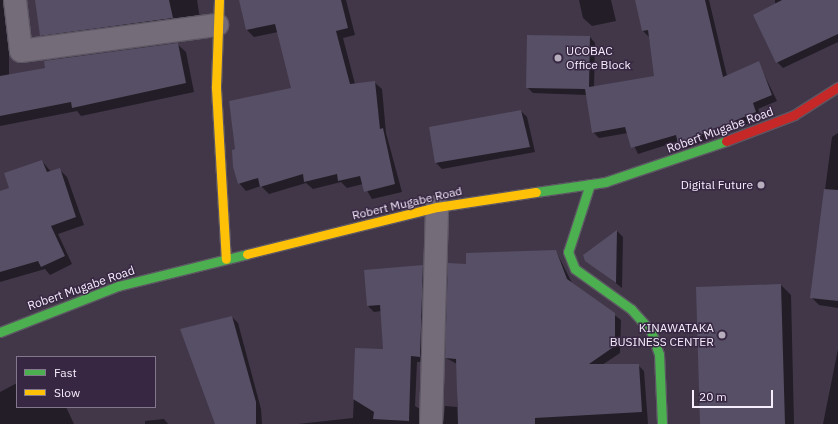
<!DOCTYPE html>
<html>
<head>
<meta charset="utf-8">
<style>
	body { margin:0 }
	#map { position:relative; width:838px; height:424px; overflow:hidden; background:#413748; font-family:"IBM Plex Sans",sans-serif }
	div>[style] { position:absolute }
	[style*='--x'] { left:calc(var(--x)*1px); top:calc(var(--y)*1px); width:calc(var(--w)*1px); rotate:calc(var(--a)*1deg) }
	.shadow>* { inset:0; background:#0007 }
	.building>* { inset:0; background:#564f65 }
	.roads { filter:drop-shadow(1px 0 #5d5663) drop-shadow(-1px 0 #5d5663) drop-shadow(0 1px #5d5663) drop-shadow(0 -1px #5d5663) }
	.street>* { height:22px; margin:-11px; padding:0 11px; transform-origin:11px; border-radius:11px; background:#746d79 }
	.fast>* { height:9px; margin:-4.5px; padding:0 4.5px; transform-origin:4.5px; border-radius:4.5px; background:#4caf50 }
	.slow>* { height:9px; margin:-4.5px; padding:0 4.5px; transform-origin:4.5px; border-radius:4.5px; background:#ffc107 }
	.jam>* { height:9px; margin:-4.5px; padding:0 4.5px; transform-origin:4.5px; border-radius:4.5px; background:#c62828 }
	.dots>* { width:11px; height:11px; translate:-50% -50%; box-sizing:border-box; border:2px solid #372743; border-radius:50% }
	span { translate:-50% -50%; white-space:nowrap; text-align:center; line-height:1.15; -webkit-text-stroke:3px #372743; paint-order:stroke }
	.poi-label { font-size:12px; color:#f6eefc }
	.left { translate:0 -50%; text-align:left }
	.right { translate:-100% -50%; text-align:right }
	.street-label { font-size:12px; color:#f6eefc }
	.legend { position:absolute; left:16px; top:356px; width:140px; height:52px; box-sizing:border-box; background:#372743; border:1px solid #83778d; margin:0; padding:5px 7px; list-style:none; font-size:12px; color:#f6eefc }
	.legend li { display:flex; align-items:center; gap:8px; height:20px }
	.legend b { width:20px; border:1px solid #83778d }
	.scale { position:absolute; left:692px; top:390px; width:81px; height:18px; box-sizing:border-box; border:2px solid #f6eefc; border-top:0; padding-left:5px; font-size:12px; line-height:14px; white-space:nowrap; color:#f6eefc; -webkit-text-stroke:3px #372743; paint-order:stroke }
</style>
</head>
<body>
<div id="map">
	<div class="shadow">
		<div style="clip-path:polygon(0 0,9px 0,9px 76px,177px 44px,186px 52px,194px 92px,81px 116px,77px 111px,0 126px)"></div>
		<div style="clip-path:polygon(36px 0,197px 0,200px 19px,50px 44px,41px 35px)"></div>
		<div style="clip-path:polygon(240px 0,346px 0,355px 35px,343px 38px,355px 84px,374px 82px,382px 89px,386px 133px,402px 192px,372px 199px,363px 184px,347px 188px,341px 182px,313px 189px,306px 183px,269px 194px,261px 186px,246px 191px,239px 183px,236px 149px,292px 89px,278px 32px,254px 37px,247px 30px)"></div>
		<div style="clip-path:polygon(579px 0,611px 0,616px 21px,592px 26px,583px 18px)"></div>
		<div style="clip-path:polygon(636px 0,709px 0,727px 76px,758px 62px,777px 101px,758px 109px,762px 118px,685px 149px,679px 141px,638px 154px,628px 133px,599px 138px,593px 132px,587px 95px,533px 93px,527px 87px,590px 37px,595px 43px,594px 87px,656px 77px,649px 37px,643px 31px)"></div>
		<div style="clip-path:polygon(775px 0,838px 0,838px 42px,783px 68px,777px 62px)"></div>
		<div style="clip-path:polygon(521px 111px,527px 117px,535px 152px,442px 169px,436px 163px)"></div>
		<div style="clip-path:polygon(838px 133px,838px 308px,819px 305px,811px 297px,832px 137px)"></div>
		<div style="clip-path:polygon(42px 161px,51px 172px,59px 169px,67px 177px,84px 225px,58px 234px,72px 264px,50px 275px,45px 269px,0 282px,0 192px,11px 188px)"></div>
		<div style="clip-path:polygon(617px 231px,623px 237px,622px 288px,590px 263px)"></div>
		<div style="clip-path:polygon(556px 251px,572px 283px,621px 320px,620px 353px,602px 365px,638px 365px,644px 371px,648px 424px,443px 424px,445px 406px,457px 407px,457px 364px,446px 358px,467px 266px)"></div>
		<div style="clip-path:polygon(423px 266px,428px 272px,426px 362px,417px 362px,415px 406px,425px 412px,425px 424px,298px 424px,353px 418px,356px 349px,384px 350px,381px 311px,374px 312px,368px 306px)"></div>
		<div style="clip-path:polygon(781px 285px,791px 295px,794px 424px,701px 424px)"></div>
		<div style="clip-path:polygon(232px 317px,238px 323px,261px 409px,262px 424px,216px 424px)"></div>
		<div style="clip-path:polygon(838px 349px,838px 424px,823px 424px)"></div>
		<div style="clip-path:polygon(17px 383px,17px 407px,66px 407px,74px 424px,0 424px,0 392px)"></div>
		<div style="clip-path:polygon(164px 419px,168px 424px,145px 424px,145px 421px)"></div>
	</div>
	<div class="building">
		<div style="clip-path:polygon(35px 0,169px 0,173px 18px,40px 36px)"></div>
		<div style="clip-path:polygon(239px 0,341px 0,348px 28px,336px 31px,350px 84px,375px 81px,380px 129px,383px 128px,395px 184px,364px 192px,360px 176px,338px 181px,337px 174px,304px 182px,303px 174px,260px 187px,258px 178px,238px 184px,233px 167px,232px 150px,235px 149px,229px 101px,291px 88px,275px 24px,246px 30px)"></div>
		<div style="clip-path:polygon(635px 0,705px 0,723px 77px,759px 61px,772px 95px,753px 103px,756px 112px,678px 144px,676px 135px,631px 148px,625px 127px,592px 133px,585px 89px,526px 88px,527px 35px,590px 36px,589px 87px,654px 76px,648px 30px,642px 31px)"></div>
		<div style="clip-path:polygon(782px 0,838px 0,838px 34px,776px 63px,753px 15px)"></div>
		<div style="clip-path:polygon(178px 43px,186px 83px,72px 108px,71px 102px,0 116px,0 76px,45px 68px,44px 61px)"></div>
		<div style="clip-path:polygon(521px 110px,530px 147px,435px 163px,429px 127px)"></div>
		<div style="clip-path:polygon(42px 160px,47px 172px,60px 168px,76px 217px,51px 226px,65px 256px,41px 267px,38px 261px,0 272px,0 191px,9px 188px,4px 173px)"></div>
		<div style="clip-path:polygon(824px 189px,838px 190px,838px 301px,810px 298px)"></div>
		<div style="clip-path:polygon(617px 230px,616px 283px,585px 261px,583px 255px)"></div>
		<div style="clip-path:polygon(556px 250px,567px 279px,615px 313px,615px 346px,589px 364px,639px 364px,642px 412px,535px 418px,535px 424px,458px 424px,456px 359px,445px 358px,448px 263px,466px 264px,466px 253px)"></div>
		<div style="clip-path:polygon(423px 265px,420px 357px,411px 356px,409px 421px,373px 419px,374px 412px,353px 399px,355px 348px,383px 349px,380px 305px,367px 306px,364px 270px)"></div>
		<div style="clip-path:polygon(781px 284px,785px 424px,700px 424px,696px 287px)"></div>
		<div style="clip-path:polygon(232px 316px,256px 402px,256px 424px,215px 424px,180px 329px)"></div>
	</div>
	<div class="roads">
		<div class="street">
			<div style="--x:15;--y:0;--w:51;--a:83.3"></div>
			<div style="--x:21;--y:51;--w:198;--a:-7.6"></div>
			<div style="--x:431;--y:424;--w:217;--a:-88.4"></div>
		</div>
		<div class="fast">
			<div style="--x:590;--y:184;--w:71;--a:107.9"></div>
			<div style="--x:568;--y:252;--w:18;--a:68"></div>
			<div style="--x:575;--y:269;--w:69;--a:35.5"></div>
			<div style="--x:631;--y:309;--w:30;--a:48"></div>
			<div style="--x:651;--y:331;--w:24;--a:71"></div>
			<div style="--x:659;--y:354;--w:70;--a:87.5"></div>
			<div style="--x:536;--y:192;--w:70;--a:-8.2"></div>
			<div style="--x:605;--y:182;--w:128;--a:-18.7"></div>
			<div style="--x:0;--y:332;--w:127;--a:-21.3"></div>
			<div style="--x:118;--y:286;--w:133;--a:-13.9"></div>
		</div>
		<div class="slow">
			<div style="--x:219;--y:0;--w:88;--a:92"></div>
			<div style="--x:216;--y:88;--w:171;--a:86.7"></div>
			<div style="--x:247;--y:254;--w:196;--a:-13.9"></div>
			<div style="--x:437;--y:207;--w:100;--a:-8.6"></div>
		</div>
		<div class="jam">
			<div style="--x:726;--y:141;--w:73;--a:-20.9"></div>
			<div style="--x:794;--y:115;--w:52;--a:-32.5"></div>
		</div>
	</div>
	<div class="dots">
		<div style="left:558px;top:58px;background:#b7aebd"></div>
		<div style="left:761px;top:185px;background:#b7aebd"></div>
		<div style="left:722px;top:335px;background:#b7aebd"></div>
	</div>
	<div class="poi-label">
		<span class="left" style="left:566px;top:58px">UCOBAC<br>Office Block</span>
		<span class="right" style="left:753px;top:185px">Digital Future</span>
		<span class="right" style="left:714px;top:335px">KINAWATAKA<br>BUSINESS CENTER</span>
	</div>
	<div class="street-label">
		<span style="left:720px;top:130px;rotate:-20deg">Robert Mugabe Road</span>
		<span style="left:407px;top:203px;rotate:-13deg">Robert Mugabe Road</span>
		<span style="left:81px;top:288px;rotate:-19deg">Robert Mugabe Road</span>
	</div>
	<ul class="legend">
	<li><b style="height:5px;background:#4caf50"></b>Fast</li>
	<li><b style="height:5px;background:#ffc107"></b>Slow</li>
	</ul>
	<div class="scale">20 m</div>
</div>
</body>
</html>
